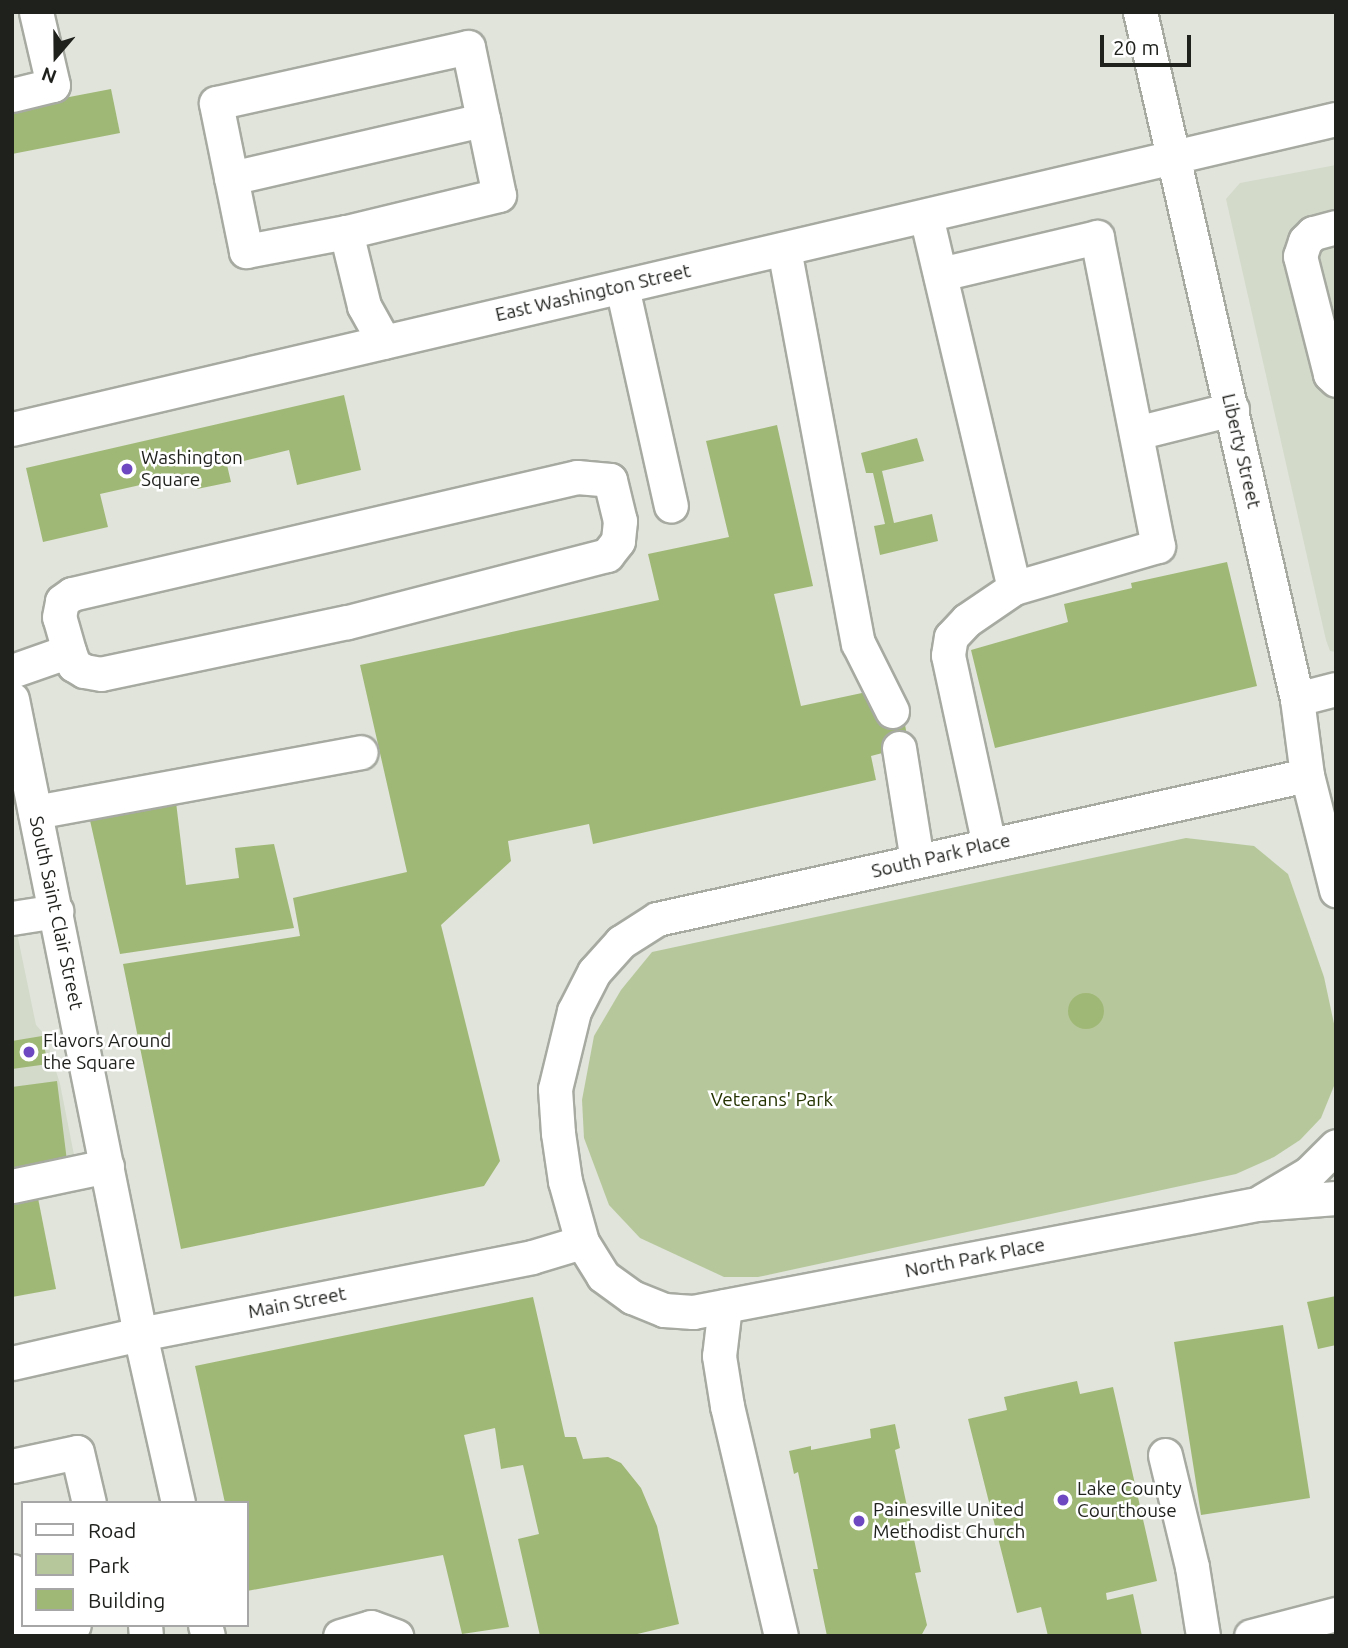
<!DOCTYPE html>
<html>
<head>
<meta charset="utf-8">
<style>
	body { margin:0 }
	#map { position:relative; width:1348px; height:1648px; overflow:hidden; background:#e0e4db; font-family:Ubuntu,sans-serif }
	div>[style] { position:absolute }
	[style*='--x'] { left:calc(var(--x)*1px); top:calc(var(--y)*1px); width:calc(var(--w)*1px); rotate:calc(var(--a)*1deg) }
	.built>* { inset:0; background:#d3daca }
	.green>* { inset:0; background:#b6c89b }
	.building>* { inset:0; background:#a0b876 }
	.round { border-radius:50% }
	.roads { filter:drop-shadow(2px 0 #a6aaa1) drop-shadow(-2px 0 #a6aaa1) drop-shadow(0 2px #a6aaa1) drop-shadow(0 -2px #a6aaa1) }
	.minor>* { height:33px; margin:-16.5px; padding:0 16.5px; transform-origin:16.5px; border-radius:16.5px; background:#fff }
	.dots>* { width:19px; height:19px; translate:-50% -50%; box-sizing:border-box; border:4px solid #fff; border-radius:50% }
	span { translate:-50% -50%; white-space:nowrap; text-align:center; line-height:1.15; -webkit-text-stroke:5px #fff; paint-order:stroke }
	.street-label { font-size:19px; color:#1f211d }
	.poi-label { font-size:19px; color:#1f211d }
	.left { translate:0 -50%; text-align:left }
	.park-label { font-size:19px; color:#243200 }
	.frame { position:absolute; inset:0; border:14px solid #1f211d; pointer-events:none }
	.legend { position:absolute; left:21px; top:1501px; width:228px; height:126px; box-sizing:border-box; background:#fff; border:2px solid #a5a6a5; margin:0; padding:9px 12px; list-style:none; font-size:21px; color:#1f211d }
	.legend li { display:flex; align-items:center; gap:14px; height:35px }
	.legend b { width:35px; border:2px solid #a5a6a5 }
	.north { position:absolute; left:21px; top:21px; width:70px; height:70px; -webkit-text-stroke:5px #fff; paint-order:stroke; rotate:200deg; font-size:19px; font-weight:700; line-height:28px; text-align:center; color:#1f211d }
	.north::after { content:''; display:block; margin:auto; width:24px; height:32px; background:#1f211d; clip-path:polygon(50% 0,100% 100%,50% 72%,0 100%) }
	.scale { position:absolute; left:1100px; top:35px; width:91px; height:32px; box-sizing:border-box; border:4px solid #1f211d; border-top:0; padding-left:9px; font-size:21px; line-height:24px; white-space:nowrap; color:#1f211d; -webkit-text-stroke:5px #fff; paint-order:stroke }
</style>
</head>
<body>
<div id="map">
	<div class="built">
		<div style="clip-path:polygon(1336px 165px,1336px 652px,1330px 651px,1326px 640px,1226px 199px,1240px 183px)"></div>
		<div style="clip-path:polygon(12px 909px,36px 1025px,45px 1035px,60px 1084px,77px 1170px,12px 1182px)"></div>
	</div>
	<div class="green">
		<div style="clip-path:polygon(1186px 838px,1254px 846px,1288px 874px,1324px 977px,1336px 1033px,1336px 1081px,1321px 1118px,1300px 1140px,1274px 1157px,1236px 1174px,758px 1277px,724px 1277px,640px 1238px,609px 1205px,584px 1138px,582px 1100px,594px 1036px,621px 990px,652px 952px)"></div>
	</div>
	<div class="building">
		<div style="clip-path:polygon(111px 89px,120px 133px,12px 154px,12px 108px)"></div>
		<div style="clip-path:polygon(344px 395px,361px 470px,297px 485px,289px 450px,227px 465px,231px 482px,197px 489px,194px 473px,100px 494px,108px 527px,43px 542px,26px 468px)"></div>
		<div style="clip-path:polygon(777px 425px,813px 586px,774px 594px,801px 706px,876px 690px,902px 709px,909px 746px,871px 756px,876px 780px,593px 844px,589px 824px,508px 841px,511px 861px,441px 925px,500px 1161px,484px 1186px,181px 1249px,123px 964px,300px 936px,293px 898px,407px 872px,360px 665px,659px 600px,648px 554px,729px 537px,706px 441px)"></div>
		<div style="clip-path:polygon(917px 438px,924px 461px,882px 471px,894px 523px,932px 514px,938px 541px,880px 555px,874px 526px,885px 524px,873px 473px,866px 473px,861px 453px)"></div>
		<div style="clip-path:polygon(1227px 562px,1257px 686px,995px 748px,971px 650px,1068px 622px,1064px 604px,1132px 588px,1131px 583px)"></div>
		<div style="clip-path:polygon(176px 802px,186px 885px,239px 878px,235px 848px,274px 844px,294px 928px,120px 954px,89px 816px)"></div>
		<div class="round" style="left:1068px;top:993px;width:36px;height:36px"></div>
		<div style="clip-path:polygon(42px 1036px,48px 1064px,12px 1069px,12px 1041px)"></div>
		<div style="clip-path:polygon(57px 1081px,68px 1169px,12px 1176px,12px 1087px)"></div>
		<div style="clip-path:polygon(36px 1188px,56px 1289px,12px 1297px,12px 1193px)"></div>
		<div style="clip-path:polygon(1336px 1296px,1336px 1345px,1318px 1349px,1307px 1302px)"></div>
		<div style="clip-path:polygon(533px 1297px,565px 1437px,576px 1437px,583px 1459px,608px 1457px,621px 1463px,641px 1488px,657px 1526px,679px 1624px,629px 1636px,540px 1636px,518px 1539px,539px 1534px,523px 1465px,501px 1469px,495px 1428px,464px 1435px,509px 1627px,462px 1634px,443px 1555px,247px 1591px,247px 1503px,225px 1503px,195px 1366px)"></div>
		<div style="clip-path:polygon(1283px 1325px,1310px 1498px,1201px 1515px,1174px 1342px)"></div>
		<div style="clip-path:polygon(1077px 1381px,1080px 1394px,1113px 1387px,1157px 1581px,1106px 1593px,1107px 1600px,1133px 1594px,1142px 1636px,1048px 1636px,1041px 1607px,1017px 1613px,968px 1419px,1007px 1410px,1004px 1397px)"></div>
		<div style="clip-path:polygon(895px 1424px,900px 1448px,895px 1450px,921px 1572px,915px 1573px,927px 1625px,921px 1636px,827px 1636px,813px 1569px,818px 1569px,798px 1472px,794px 1474px,789px 1451px,811px 1446px,811px 1450px,871px 1438px,870px 1429px)"></div>
	</div>
	<div class="roads">
		<div class="minor">
			<div style="--x:1140;--y:12;--w:705;--a:77.13"></div>
			<div style="--x:1297;--y:699;--w:77;--a:82.5"></div>
			<div style="--x:1307;--y:775;--w:119;--a:75.8"></div>
			<div style="--x:468;--y:47;--w:151;--a:78.2"></div>
			<div style="--x:499;--y:195;--w:157;--a:166.4"></div>
			<div style="--x:346;--y:232;--w:102;--a:169.2"></div>
			<div style="--x:246;--y:251;--w:151;--a:-101.5"></div>
			<div style="--x:216;--y:103;--w:258;--a:-12.5"></div>
			<div style="--x:12;--y:95;--w:42;--a:-13.7"></div>
			<div style="--x:53;--y:85;--w:75;--a:-103.1"></div>
			<div style="--x:231;--y:178;--w:259;--a:-13"></div>
			<div style="--x:926;--y:216;--w:382;--a:76.7"></div>
			<div style="--x:1014;--y:588;--w:150;--a:-16.3"></div>
			<div style="--x:1158;--y:546;--w:315;--a:-101.2"></div>
			<div style="--x:1097;--y:237;--w:161;--a:166.7"></div>
			<div style="--x:1336;--y:227;--w:24;--a:165"></div>
			<div style="--x:1313;--y:233;--w:11;--a:135"></div>
			<div style="--x:1305;--y:241;--w:16;--a:108"></div>
			<div style="--x:1300;--y:256;--w:122;--a:75.7"></div>
			<div style="--x:1330;--y:374;--w:8;--a:45"></div>
			<div style="--x:346;--y:232;--w:76;--a:76.3"></div>
			<div style="--x:364;--y:306;--w:41;--a:60.9"></div>
			<div style="--x:784;--y:249;--w:401;--a:79.4"></div>
			<div style="--x:858;--y:643;--w:76;--a:63.4"></div>
			<div style="--x:622;--y:287;--w:224;--a:77.4"></div>
			<div style="--x:12;--y:429;--w:1360;--a:-13.18"></div>
			<div style="--x:1136;--y:433;--w:99;--a:-14"></div>
			<div style="--x:577;--y:477;--w:33;--a:5"></div>
			<div style="--x:610;--y:480;--w:42;--a:76.3"></div>
			<div style="--x:620;--y:521;--w:20;--a:96"></div>
			<div style="--x:618;--y:541;--w:18;--a:128"></div>
			<div style="--x:607;--y:555;--w:268;--a:165.5"></div>
			<div style="--x:347;--y:622;--w:251;--a:168.1"></div>
			<div style="--x:101;--y:674;--w:17;--a:-170"></div>
			<div style="--x:84;--y:671;--w:12;--a:-149"></div>
			<div style="--x:74;--y:665;--w:15;--a:-110"></div>
			<div style="--x:69;--y:651;--w:35;--a:-106"></div>
			<div style="--x:59;--y:617;--w:16;--a:-79"></div>
			<div style="--x:62;--y:601;--w:12;--a:-35"></div>
			<div style="--x:72;--y:594;--w:518;--a:-13.04"></div>
			<div style="--x:12;--y:671;--w:60;--a:-19.3"></div>
			<div style="--x:12;--y:699;--w:648;--a:78.6"></div>
			<div style="--x:140;--y:1334;--w:173;--a:77.3"></div>
			<div style="--x:1297;--y:699;--w:40;--a:-14.4"></div>
			<div style="--x:899;--y:748;--w:114;--a:80.9"></div>
			<div style="--x:1307;--y:775;--w:666;--a:167.51"></div>
			<div style="--x:657;--y:919;--w:43;--a:147.4"></div>
			<div style="--x:621;--y:942;--w:40;--a:132"></div>
			<div style="--x:594;--y:972;--w:44;--a:117.1"></div>
			<div style="--x:574;--y:1011;--w:80;--a:103.7"></div>
			<div style="--x:555;--y:1089;--w:44;--a:86.1"></div>
			<div style="--x:558;--y:1133;--w:49;--a:81.7"></div>
			<div style="--x:565;--y:1181;--w:63;--a:74.4"></div>
			<div style="--x:582;--y:1242;--w:40;--a:58"></div>
			<div style="--x:603;--y:1276;--w:36;--a:36"></div>
			<div style="--x:632;--y:1297;--w:35;--a:22"></div>
			<div style="--x:664;--y:1310;--w:29;--a:4"></div>
			<div style="--x:693;--y:1312;--w:574;--a:-10.84"></div>
			<div style="--x:1257;--y:1204;--w:79;--a:-4.3"></div>
			<div style="--x:35;--y:812;--w:331;--a:-10.4"></div>
			<div style="--x:989;--y:845;--w:194;--a:-102.2"></div>
			<div style="--x:948;--y:655;--w:18;--a:-81"></div>
			<div style="--x:951;--y:637;--w:23;--a:-47"></div>
			<div style="--x:967;--y:620;--w:57;--a:-34.2"></div>
			<div style="--x:12;--y:918;--w:45;--a:-9"></div>
			<div style="--x:12;--y:1186;--w:97;--a:-11.9"></div>
			<div style="--x:1262;--y:1201;--w:55;--a:-30.8"></div>
			<div style="--x:1309;--y:1173;--w:38;--a:-45"></div>
			<div style="--x:725;--y:1306;--w:50;--a:96.8"></div>
			<div style="--x:719;--y:1356;--w:51;--a:80.9"></div>
			<div style="--x:727;--y:1406;--w:236;--a:76.8"></div>
			<div style="--x:12;--y:1363;--w:131;--a:-12.8"></div>
			<div style="--x:140;--y:1334;--w:399;--a:-11.1"></div>
			<div style="--x:532;--y:1257;--w:52;--a:-16.7"></div>
			<div style="--x:1165;--y:1455;--w:115;--a:76.4"></div>
			<div style="--x:1192;--y:1567;--w:70;--a:80.9"></div>
			<div style="--x:12;--y:1466;--w:66;--a:-12.2"></div>
			<div style="--x:77;--y:1452;--w:52;--a:76.8"></div>
			<div style="--x:12;--y:1571;--w:48;--a:76.8"></div>
			<div style="--x:145;--y:1625;--w:11;--a:85"></div>
			<div style="--x:205;--y:1625;--w:11;--a:75"></div>
			<div style="--x:29;--y:1636;--w:46;--a:-13.7"></div>
			<div style="--x:340;--y:1636;--w:32;--a:-16"></div>
			<div style="--x:371;--y:1627;--w:27;--a:20"></div>
			<div style="--x:1251;--y:1636;--w:88;--a:-14.5"></div>
		</div>
	</div>
	<div class="dots">
		<div style="left:127px;top:469px;background:#6d48c1"></div>
		<div style="left:29px;top:1052px;background:#6d48c1"></div>
		<div style="left:1063px;top:1500px;background:#6d48c1"></div>
		<div style="left:859px;top:1521px;background:#6d48c1"></div>
	</div>
	<div class="street-label">
		<span style="left:593px;top:293px;rotate:-13deg">East Washington Street</span>
		<span style="left:1241px;top:451px;rotate:77deg">Liberty Street</span>
		<span style="left:941px;top:856px;rotate:-13deg">South Park Place</span>
		<span style="left:56px;top:913px;rotate:78deg">South Saint Clair Street</span>
		<span style="left:975px;top:1258px;rotate:-11deg">North Park Place</span>
		<span style="left:297px;top:1303px;rotate:-11deg">Main Street</span>
	</div>
	<div class="poi-label">
		<span class="left" style="left:141px;top:469px">Washington<br>Square</span>
		<span class="left" style="left:43px;top:1052px">Flavors Around<br>the Square</span>
		<span class="left" style="left:1077px;top:1500px">Lake County<br>Courthouse</span>
		<span class="left" style="left:873px;top:1521px">Painesville United<br>Methodist Church</span>
	</div>
	<div class="park-label">
		<span style="left:772px;top:1100px">Veterans' Park</span>
	</div>
	<div class="frame"></div>
	<ul class="legend">
	<li><b style="height:9px;background:#fff"></b>Road</li>
	<li><b style="height:19px;background:#b6c89b"></b>Park</li>
	<li><b style="height:19px;background:#a0b876"></b>Building</li>
	</ul>
	<div class="north">N</div>
	<div class="scale">20 m</div>
</div>
</body>
</html>
